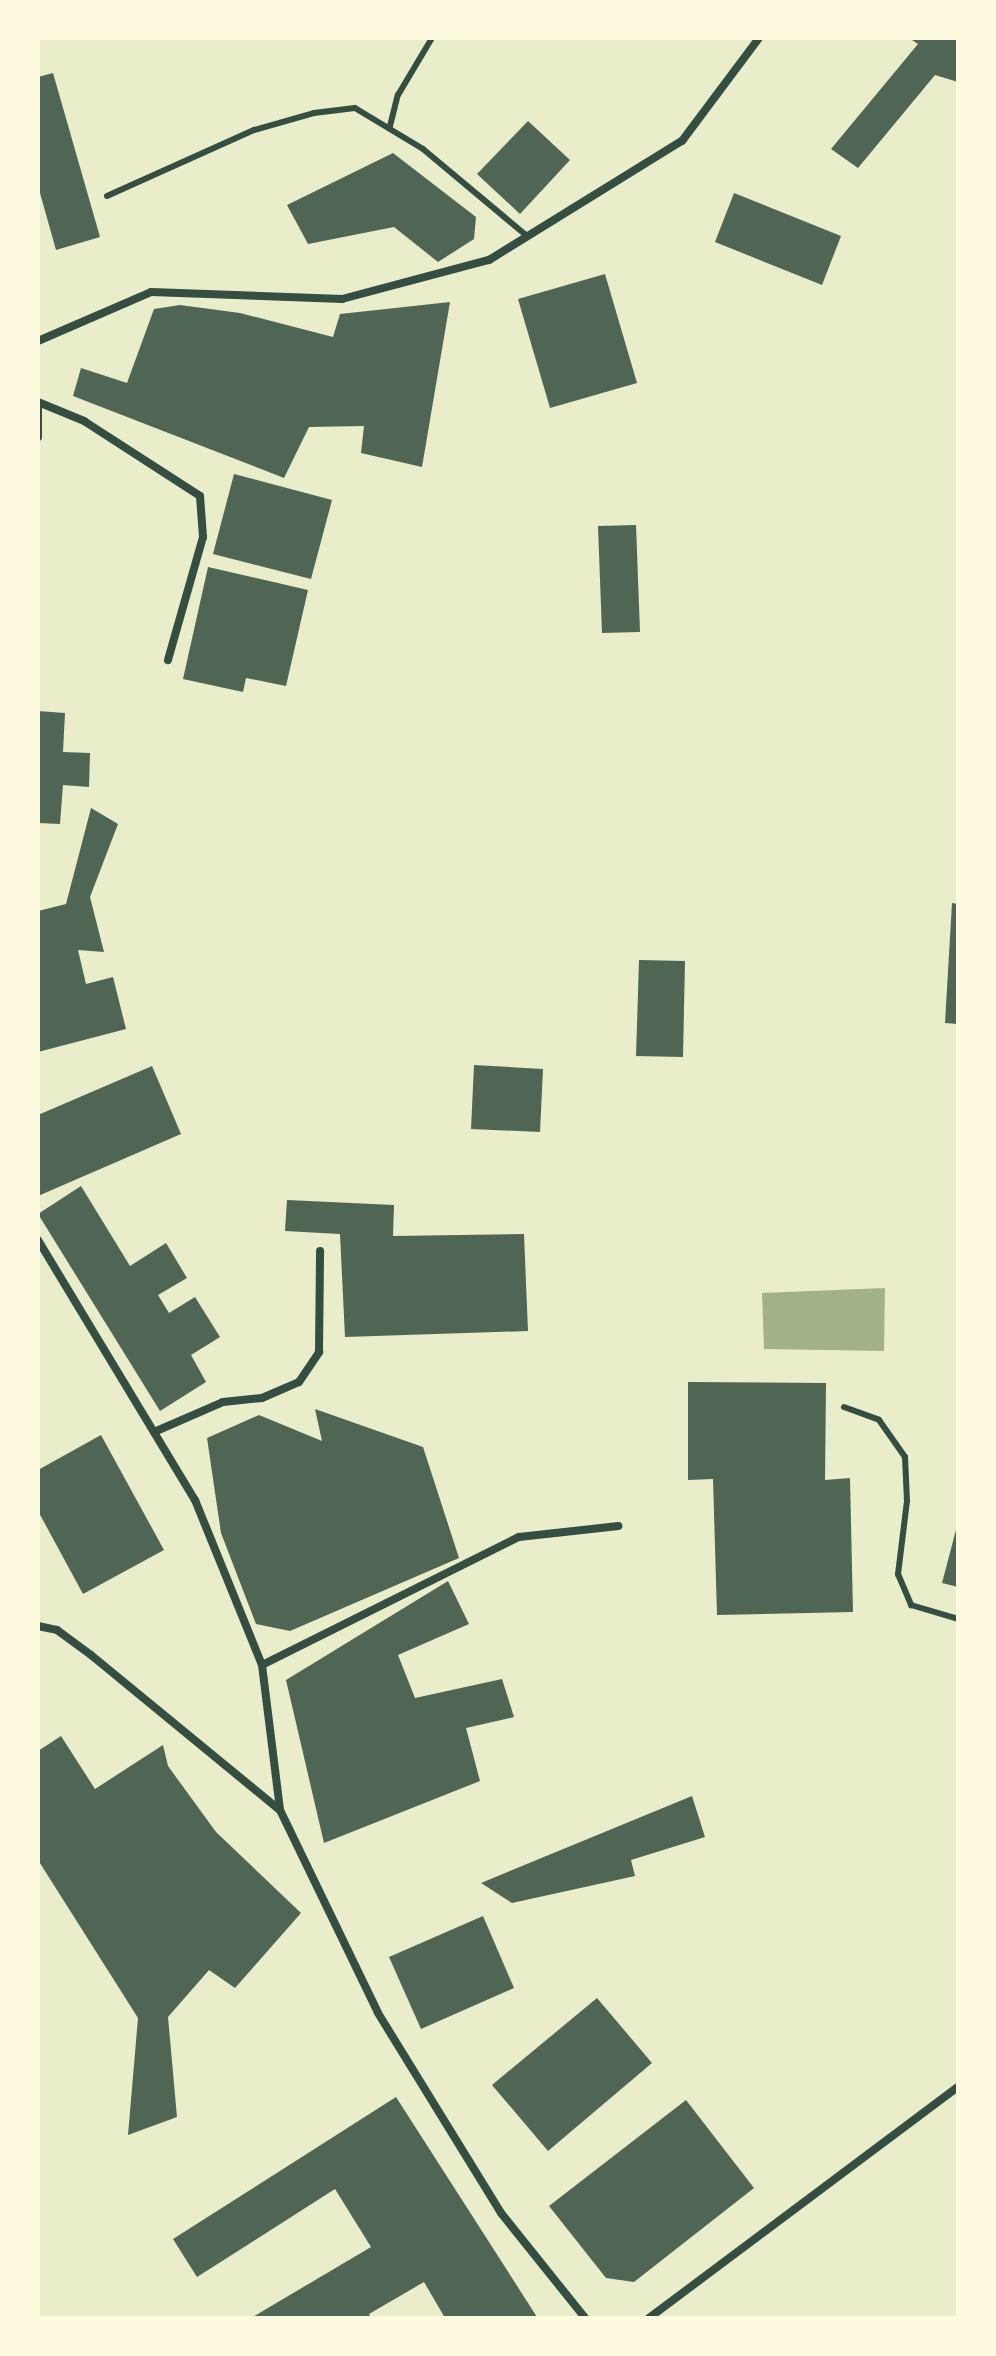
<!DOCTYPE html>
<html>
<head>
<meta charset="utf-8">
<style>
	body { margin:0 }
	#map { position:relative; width:996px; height:2356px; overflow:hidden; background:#e9edc9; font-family:Raleway,sans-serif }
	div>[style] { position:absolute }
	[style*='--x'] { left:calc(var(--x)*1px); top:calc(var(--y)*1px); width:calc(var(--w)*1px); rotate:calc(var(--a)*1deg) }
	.water>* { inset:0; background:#a3b18a }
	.building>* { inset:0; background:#4f6655 }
	.service>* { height:6px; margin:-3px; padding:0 3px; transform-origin:3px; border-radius:3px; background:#344e41 }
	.minor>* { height:8px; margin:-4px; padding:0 4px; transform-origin:4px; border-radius:4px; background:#344e41 }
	span { translate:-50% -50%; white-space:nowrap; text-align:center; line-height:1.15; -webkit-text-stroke:6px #fefae0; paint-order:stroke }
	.frame { position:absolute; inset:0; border:40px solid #fefae0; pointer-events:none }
</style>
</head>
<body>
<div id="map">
	<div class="water">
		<div style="clip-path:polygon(885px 1288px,884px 1351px,764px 1349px,762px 1293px)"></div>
	</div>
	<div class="building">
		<div style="clip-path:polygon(909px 38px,958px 38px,958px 82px,935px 75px,858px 168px,831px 149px,918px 44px)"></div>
		<div style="clip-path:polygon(53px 73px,100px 237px,56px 250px,38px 186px,38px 77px)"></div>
		<div style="clip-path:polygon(528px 121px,570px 160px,520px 214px,477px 174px)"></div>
		<div style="clip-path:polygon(393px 153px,476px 217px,474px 239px,438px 262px,394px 227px,308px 244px,287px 205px)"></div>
		<div style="clip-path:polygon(734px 193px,841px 236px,822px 285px,715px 242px)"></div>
		<div style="clip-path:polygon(605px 274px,637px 383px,550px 408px,518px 299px)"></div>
		<div style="clip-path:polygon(450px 302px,422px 467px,361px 453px,364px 426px,309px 427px,284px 478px,73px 396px,81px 368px,127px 383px,154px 309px,180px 305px,240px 313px,333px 337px,340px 314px)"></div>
		<div style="clip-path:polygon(234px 474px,332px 500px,311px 579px,213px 554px)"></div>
		<div style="clip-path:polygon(636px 525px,640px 632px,602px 633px,598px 526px)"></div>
		<div style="clip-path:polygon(208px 567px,308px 590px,286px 686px,246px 678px,243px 692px,183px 679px)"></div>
		<div style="clip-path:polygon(38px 711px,65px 713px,63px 752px,90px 753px,89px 787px,63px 785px,60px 824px,38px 823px)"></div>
		<div style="clip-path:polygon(91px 808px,118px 824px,90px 897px,104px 952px,78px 950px,86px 984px,113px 977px,126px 1029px,38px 1052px,38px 911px,66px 904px)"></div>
		<div style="clip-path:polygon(952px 903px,958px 904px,958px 1024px,945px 1023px)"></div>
		<div style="clip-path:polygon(639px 960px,685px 961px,683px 1057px,636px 1056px)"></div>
		<div style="clip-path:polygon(474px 1065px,543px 1069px,540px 1132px,471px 1129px)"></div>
		<div style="clip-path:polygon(152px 1066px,181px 1134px,38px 1196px,38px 1115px)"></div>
		<div style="clip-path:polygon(81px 1186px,130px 1266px,166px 1243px,187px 1278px,158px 1295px,169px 1313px,195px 1297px,220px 1337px,191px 1355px,206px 1382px,160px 1411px,38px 1214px)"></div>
		<div style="clip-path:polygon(287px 1200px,394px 1205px,393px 1236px,524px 1234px,528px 1331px,345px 1337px,340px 1234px,285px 1231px)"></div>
		<div style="clip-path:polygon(688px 1382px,826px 1383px,825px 1480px,850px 1478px,853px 1612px,717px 1615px,713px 1479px,688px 1480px)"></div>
		<div style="clip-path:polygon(315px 1409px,423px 1447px,459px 1558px,290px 1631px,256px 1624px,221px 1533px,207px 1438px,259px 1415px,322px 1441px)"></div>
		<div style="clip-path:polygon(101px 1435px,164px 1550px,83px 1594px,38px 1511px,38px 1470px)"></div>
		<div style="clip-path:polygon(957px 1526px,958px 1526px,958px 1587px,942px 1583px)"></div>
		<div style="clip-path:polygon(448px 1581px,469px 1624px,398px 1655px,415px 1698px,502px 1679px,514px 1717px,466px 1728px,480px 1781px,324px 1843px,286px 1680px)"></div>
		<div style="clip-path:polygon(61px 1736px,95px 1789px,163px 1745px,168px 1766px,216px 1832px,301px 1913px,235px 1988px,209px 1970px,168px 2017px,177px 2117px,128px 2135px,138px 2018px,38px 1860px,38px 1751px)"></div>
		<div style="clip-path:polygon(692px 1796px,705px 1837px,631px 1860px,635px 1876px,512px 1903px,481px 1883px)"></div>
		<div style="clip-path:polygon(483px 1916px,514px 1988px,421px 2029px,389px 1957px)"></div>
		<div style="clip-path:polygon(597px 1998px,652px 2063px,548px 2151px,492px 2085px)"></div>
		<div style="clip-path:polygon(396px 2097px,537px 2317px,445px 2318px,424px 2282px,369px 2314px,371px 2318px,251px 2318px,371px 2247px,335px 2189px,197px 2277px,173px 2239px)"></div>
		<div style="clip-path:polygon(686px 2100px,754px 2188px,634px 2282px,606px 2278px,549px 2206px)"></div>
	</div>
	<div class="service">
		<div style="--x:390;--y:126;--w:32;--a:-76"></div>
		<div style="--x:398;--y:95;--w:66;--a:-59.2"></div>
		<div style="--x:107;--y:196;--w:161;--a:-24.2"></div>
		<div style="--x:254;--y:130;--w:62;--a:-15.8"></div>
		<div style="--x:314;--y:113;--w:41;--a:-7"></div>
		<div style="--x:355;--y:108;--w:79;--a:31.1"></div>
		<div style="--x:423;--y:149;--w:136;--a:39.9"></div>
		<div style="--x:844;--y:1407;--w:37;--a:20"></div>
		<div style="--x:879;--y:1420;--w:45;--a:54.9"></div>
		<div style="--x:905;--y:1457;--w:44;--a:87.4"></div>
		<div style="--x:907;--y:1501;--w:74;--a:97"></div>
		<div style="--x:898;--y:1574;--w:34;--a:67"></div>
		<div style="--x:911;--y:1605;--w:49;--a:16.6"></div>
	</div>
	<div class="minor">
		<div style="--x:38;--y:341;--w:123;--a:-23.4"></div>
		<div style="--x:151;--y:292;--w:191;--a:2.1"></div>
		<div style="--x:342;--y:299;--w:152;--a:-14.9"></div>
		<div style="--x:489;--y:260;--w:227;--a:-31.7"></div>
		<div style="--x:682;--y:141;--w:129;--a:-53.2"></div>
		<div style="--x:38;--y:402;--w:50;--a:22.4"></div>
		<div style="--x:84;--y:421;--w:138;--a:32.9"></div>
		<div style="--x:200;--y:496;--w:41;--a:85.8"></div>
		<div style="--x:203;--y:537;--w:128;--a:105.9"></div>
		<div style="--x:38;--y:404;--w:33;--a:90"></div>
		<div style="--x:38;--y:1240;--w:304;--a:58.9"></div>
		<div style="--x:195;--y:1500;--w:178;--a:67.9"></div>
		<div style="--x:262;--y:1665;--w:146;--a:82.9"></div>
		<div style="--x:280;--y:1810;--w:225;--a:64.2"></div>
		<div style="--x:378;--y:2013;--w:235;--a:58.4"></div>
		<div style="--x:501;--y:2213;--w:134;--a:51.3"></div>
		<div style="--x:154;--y:1432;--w:75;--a:-23.5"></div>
		<div style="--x:223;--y:1402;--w:39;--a:-6"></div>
		<div style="--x:262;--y:1398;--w:40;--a:-23.4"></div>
		<div style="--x:299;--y:1382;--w:36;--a:-56"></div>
		<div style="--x:319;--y:1352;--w:101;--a:-89.4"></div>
		<div style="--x:38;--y:1626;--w:19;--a:12"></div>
		<div style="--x:57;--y:1630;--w:42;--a:36.3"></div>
		<div style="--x:91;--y:1655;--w:244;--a:39.4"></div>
		<div style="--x:262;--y:1665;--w:287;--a:-26.5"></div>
		<div style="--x:519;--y:1537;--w:100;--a:-6.3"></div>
		<div style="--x:649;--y:2318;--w:386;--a:-36.8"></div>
	</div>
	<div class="frame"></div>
</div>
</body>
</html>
